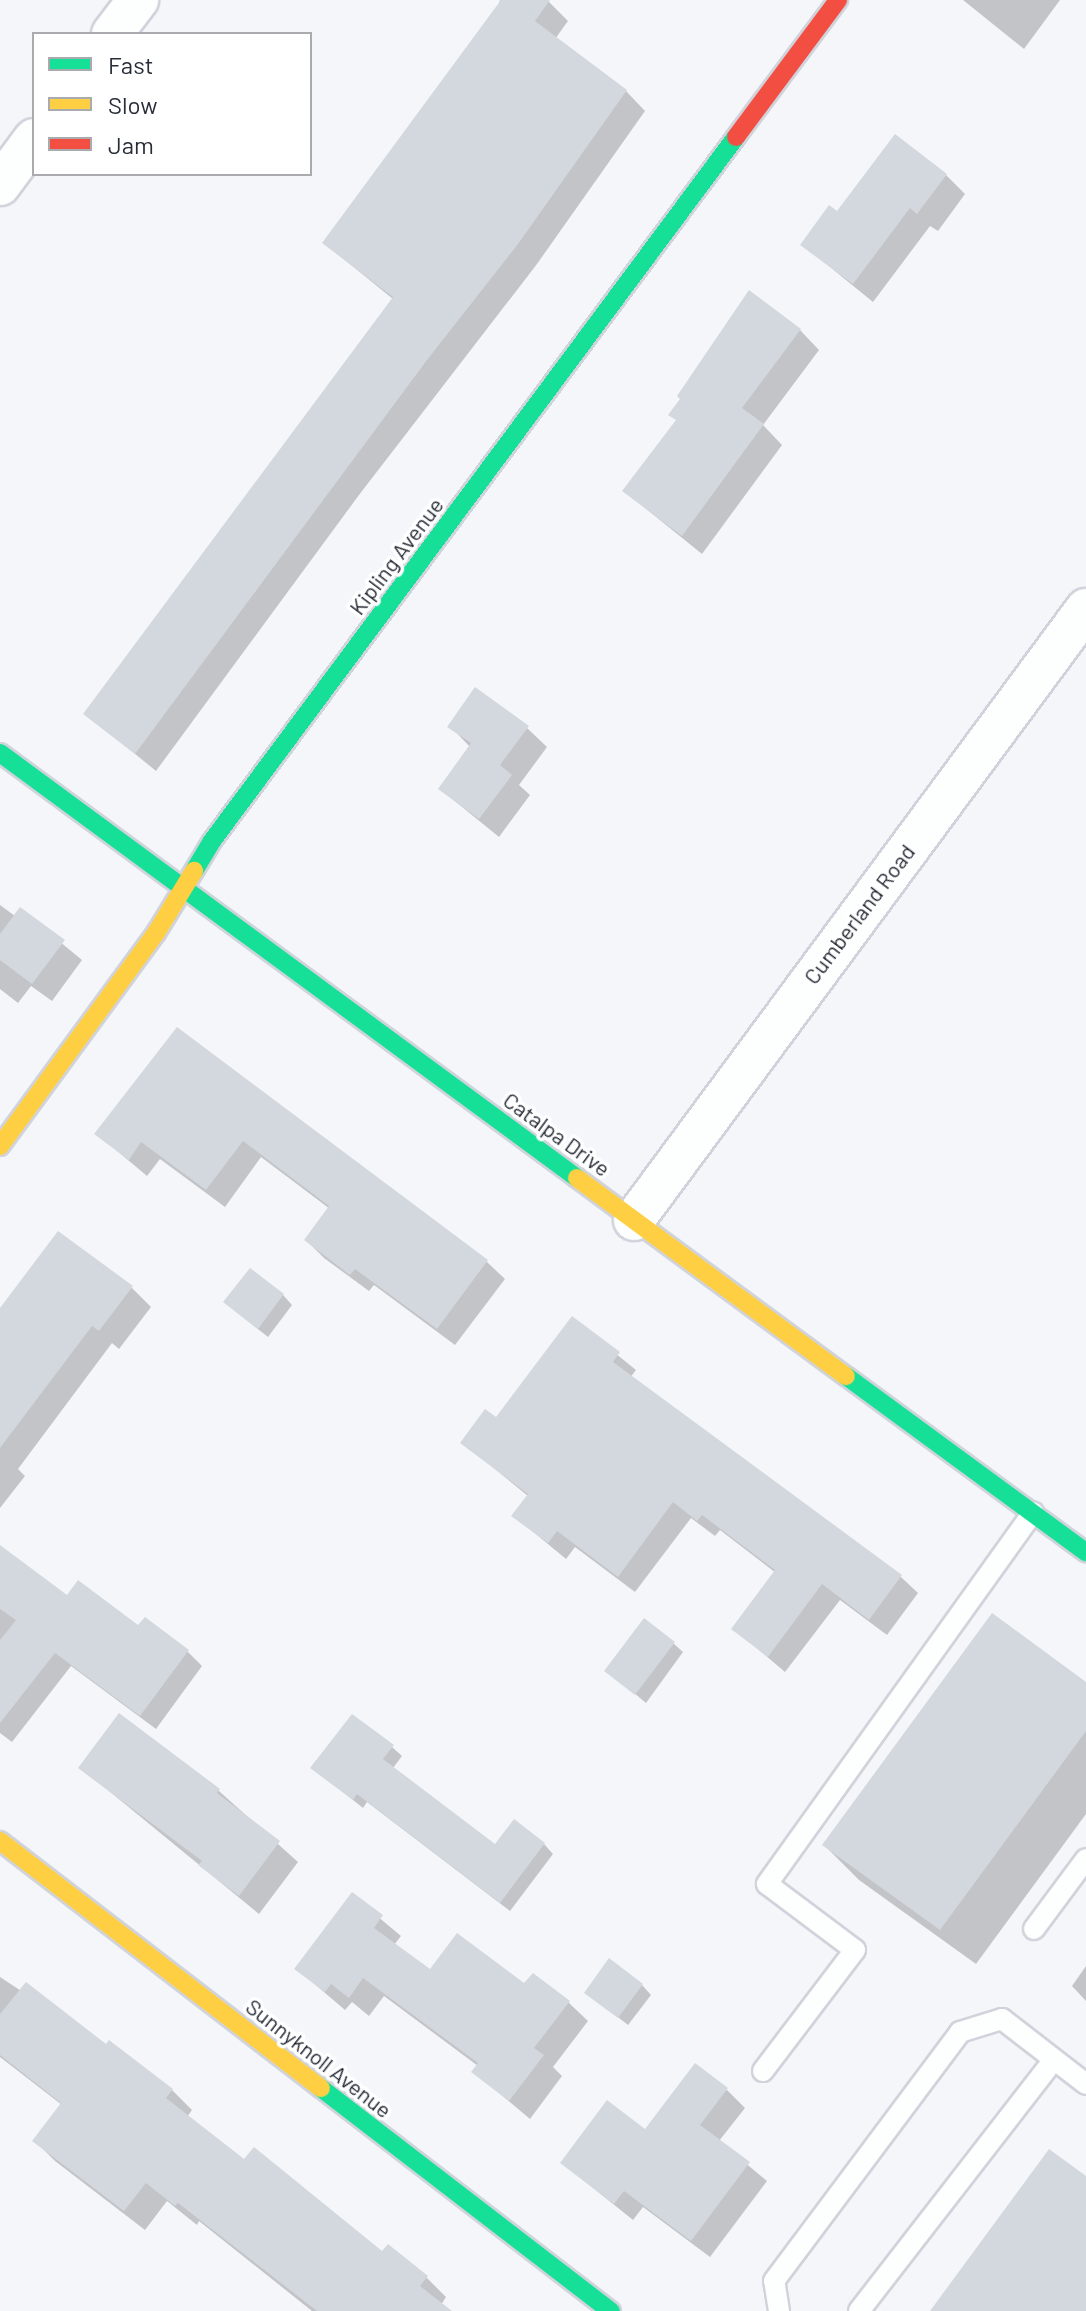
<!DOCTYPE html>
<html>
<head>
<meta charset="utf-8">
<style>
	body { margin:0 }
	#map { position:relative; width:1086px; height:2311px; overflow:hidden; background:#f4f6f9; font-family:Barlow,sans-serif }
	div>[style] { position:absolute }
	[style*='--x'] { left:calc(var(--x)*1px); top:calc(var(--y)*1px); width:calc(var(--w)*1px); rotate:calc(var(--a)*1deg) }
	.shadow>* { inset:0; background:#0003 }
	.building>* { inset:0; background:#d3d7de }
	.roads { filter:drop-shadow(2px 0 #d0d3db) drop-shadow(-2px 0 #d0d3db) drop-shadow(0 2px #d0d3db) drop-shadow(0 -2px #d0d3db) }
	.lane>* { height:20px; margin:-10px; padding:0 10px; transform-origin:10px; border-radius:10px; background:#fdfefe }
	.street>* { height:40px; margin:-20px; padding:0 20px; transform-origin:20px; border-radius:20px; background:#fdfefe }
	.fast>* { height:18px; margin:-9px; padding:0 9px; transform-origin:9px; border-radius:9px; background:#16e098 }
	.slow>* { height:18px; margin:-9px; padding:0 9px; transform-origin:9px; border-radius:9px; background:#ffcf43 }
	.jam>* { height:18px; margin:-9px; padding:0 9px; transform-origin:9px; border-radius:9px; background:#f24e42 }
	span { translate:-50% -50%; white-space:nowrap; text-align:center; line-height:1.15; -webkit-text-stroke:7px #fff; paint-order:stroke }
	.street-label { font-size:22px; color:#272c37 }
	.legend { position:absolute; left:32px; top:32px; width:280px; height:144px; box-sizing:border-box; background:#fff; border:2px solid #a9abaf; margin:0; padding:10px 14px; list-style:none; font-size:24px; color:#272c37 }
	.legend li { display:flex; align-items:center; gap:16px; height:40px }
	.legend b { width:40px; border:2px solid #a9abaf }
</style>
</head>
<body>
<div id="map">
	<div class="shadow">
		<div style="clip-path:polygon(500px 0,547px 0,568px 21px,555px 39px,626px 91px,645px 111px,537px 264px,359px 495px,156px 771px,86px 714px,393px 299px,324px 243px,498px 7px)"></div>
		<div style="clip-path:polygon(963px 0,1060px 0,1024px 49px)"></div>
		<div style="clip-path:polygon(946px 175px,965px 194px,938px 231px,930px 226px,873px 302px,803px 245px,838px 214px)"></div>
		<div style="clip-path:polygon(800px 330px,819px 350px,763px 425px,782px 445px,702px 554px,624px 491px)"></div>
		<div style="clip-path:polygon(450px 726px,527px 728px,547px 747px,519px 785px,530px 795px,499px 837px,440px 789px,470px 747px)"></div>
		<div style="clip-path:polygon(0 905px,15px 916px,20px 909px,82px 960px,52px 1001px,31px 986px,18px 1003px,0 989px)"></div>
		<div style="clip-path:polygon(178px 1030px,487px 1262px,505px 1279px,455px 1345px,374px 1285px,369px 1291px,324px 1258px,306px 1240px,330px 1209px,261px 1157px,225px 1207px,160px 1159px,147px 1176px,97px 1134px)"></div>
		<div style="clip-path:polygon(132px 1288px,151px 1307px,119px 1349px,112px 1343px,18px 1469px,25px 1476px,0 1508px,0 1310px)"></div>
		<div style="clip-path:polygon(283px 1295px,292px 1305px,268px 1337px,235px 1311px)"></div>
		<div style="clip-path:polygon(573px 1319px,636px 1370px,630px 1378px,901px 1577px,918px 1593px,887px 1635px,840px 1600px,785px 1672px,734px 1629px,776px 1573px,720px 1530px,715px 1536px,691px 1518px,635px 1592px,575px 1547px,566px 1559px,514px 1516px,528px 1496px,463px 1443px,496px 1420px)"></div>
		<div style="clip-path:polygon(0 1547px,67px 1598px,187px 1651px,202px 1666px,156px 1729px,71px 1666px,12px 1742px,0 1733px)"></div>
		<div style="clip-path:polygon(673px 1643px,683px 1652px,646px 1703px,614px 1676px)"></div>
		<div style="clip-path:polygon(1086px 1684px,1086px 1814px,976px 1964px,859px 1880px,824px 1845px)"></div>
		<div style="clip-path:polygon(120px 1716px,219px 1791px,298px 1862px,259px 1914px,81px 1768px)"></div>
		<div style="clip-path:polygon(392px 1747px,402px 1756px,393px 1768px,495px 1847px,544px 1844px,553px 1854px,510px 1911px,367px 1802px,363px 1808px,313px 1768px)"></div>
		<div style="clip-path:polygon(352px 1895px,401px 1936px,394px 1945px,430px 1972px,525px 1986px,568px 2002px,588px 2021px,553px 2067px,562px 2076px,530px 2119px,474px 2072px,478px 2066px,384px 1996px,369px 2016px,352px 2002px,345px 2010px,297px 1969px)"></div>
		<div style="clip-path:polygon(1086px 1966px,1086px 2001px,1072px 1986px)"></div>
		<div style="clip-path:polygon(0 1977px,106px 2047px,109px 2043px,172px 2090px,192px 2110px,187px 2117px,244px 2162px,383px 2254px,426px 2277px,446px 2297px,441px 2305px,449px 2311px,312px 2311px,199px 2221px,197px 2225px,167px 2201px,145px 2230px,55px 2161px,35px 2141px,62px 2105px,0 2057px)"></div>
		<div style="clip-path:polygon(642px 1985px,651px 1995px,628px 2025px,586px 1992px)"></div>
		<div style="clip-path:polygon(727px 2090px,745px 2108px,719px 2141px,767px 2181px,710px 2257px,643px 2207px,633px 2220px,562px 2163px,646px 2132px)"></div>
	</div>
	<div class="building">
		<div style="clip-path:polygon(501px 0,550px 0,535px 21px,627px 90px,518px 244px,427px 360px,135px 754px,83px 714px,393px 297px,322px 243px)"></div>
		<div style="clip-path:polygon(895px 134px,947px 174px,917px 214px,910px 208px,853px 284px,800px 245px,829px 205px,837px 211px)"></div>
		<div style="clip-path:polygon(749px 290px,801px 329px,742px 408px,764px 424px,682px 536px,622px 491px,676px 420px,668px 415px,680px 399px,677px 396px)"></div>
		<div style="clip-path:polygon(475px 687px,529px 726px,500px 765px,512px 775px,479px 819px,438px 789px,471px 743px,447px 727px)"></div>
		<div style="clip-path:polygon(20px 907px,65px 940px,32px 984px,0 960px,0 934px)"></div>
		<div style="clip-path:polygon(177px 1027px,488px 1260px,437px 1329px,355px 1269px,350px 1275px,304px 1240px,329px 1206px,243px 1141px,206px 1190px,141px 1142px,129px 1160px,94px 1134px)"></div>
		<div style="clip-path:polygon(58px 1231px,133px 1286px,99px 1331px,92px 1326px,0 1448px,0 1308px)"></div>
		<div style="clip-path:polygon(250px 1268px,284px 1294px,258px 1329px,223px 1302px)"></div>
		<div style="clip-path:polygon(572px 1316px,620px 1352px,613px 1362px,902px 1575px,869px 1620px,822px 1584px,768px 1657px,731px 1629px,775px 1570px,702px 1515px,697px 1521px,673px 1502px,618px 1577px,557px 1531px,548px 1543px,511px 1516px,528px 1494px,460px 1443px,485px 1409px,496px 1417px)"></div>
		<div style="clip-path:polygon(0 1545px,67px 1595px,78px 1580px,138px 1625px,145px 1617px,189px 1650px,140px 1716px,55px 1653px,0 1723px,0 1640px,16px 1620px,0 1609px)"></div>
		<div style="clip-path:polygon(992px 1613px,1086px 1682px,1086px 1731px,940px 1930px,822px 1845px)"></div>
		<div style="clip-path:polygon(644px 1618px,675px 1642px,635px 1695px,604px 1671px)"></div>
		<div style="clip-path:polygon(119px 1713px,220px 1789px,217px 1793px,280px 1841px,239px 1896px,198px 1865px,202px 1861px,78px 1768px)"></div>
		<div style="clip-path:polygon(352px 1714px,394px 1745px,383px 1759px,495px 1844px,514px 1819px,545px 1843px,500px 1903px,357px 1794px,353px 1800px,310px 1768px)"></div>
		<div style="clip-path:polygon(352px 1892px,383px 1915px,374px 1928px,430px 1969px,457px 1933px,524px 1983px,533px 1973px,570px 2001px,534px 2048px,544px 2055px,509px 2101px,471px 2072px,478px 2063px,363px 1978px,349px 1998px,331px 1984px,325px 1992px,294px 1969px)"></div>
		<div style="clip-path:polygon(609px 1958px,643px 1984px,618px 2018px,584px 1993px)"></div>
		<div style="clip-path:polygon(26px 1982px,106px 2044px,109px 2040px,173px 2089px,166px 2098px,244px 2159px,254px 2147px,382px 2251px,388px 2244px,428px 2276px,420px 2286px,452px 2311px,317px 2311px,178px 2203px,175px 2206px,146px 2183px,124px 2211px,32px 2141px,61px 2103px,0 2055px,0 2014px)"></div>
		<div style="clip-path:polygon(695px 2063px,728px 2088px,700px 2125px,750px 2162px,691px 2241px,624px 2191px,614px 2204px,560px 2163px,607px 2100px,645px 2129px)"></div>
		<div style="clip-path:polygon(1049px 2149px,1086px 2176px,1086px 2311px,930px 2311px)"></div>
	</div>
	<div class="roads">
		<div class="lane">
			<div style="--x:1034;--y:1929;--w:87;--a:-53.4"></div>
			<div style="--x:763;--y:2071;--w:152;--a:-52.8"></div>
			<div style="--x:855;--y:1950;--w:110;--a:-143.1"></div>
			<div style="--x:767;--y:1884;--w:457;--a:-54.4"></div>
			<div style="--x:779;--y:2311;--w:30;--a:-99"></div>
			<div style="--x:774;--y:2281;--w:311;--a:-53.2"></div>
			<div style="--x:960;--y:2032;--w:44;--a:-17.2"></div>
			<div style="--x:1002;--y:2019;--w:106;--a:37.7"></div>
			<div style="--x:859;--y:2311;--w:318;--a:-52.2"></div>
		</div>
		<div class="street">
			<div style="--x:112;--y:34;--w:43;--a:-52.6"></div>
			<div style="--x:0;--y:185;--w:57;--a:-53.5"></div>
			<div style="--x:634;--y:1220;--w:760;--a:-53.51"></div>
		</div>
		<div class="fast">
			<div style="--x:0;--y:753;--w:717;--a:36.37"></div>
			<div style="--x:194;--y:871;--w:35;--a:-59"></div>
			<div style="--x:212;--y:841;--w:878;--a:-53.34"></div>
			<div style="--x:846;--y:1376;--w:298;--a:36.3"></div>
			<div style="--x:321;--y:2088;--w:366;--a:37.6"></div>
		</div>
		<div class="slow">
			<div style="--x:0;--y:1146;--w:264;--a:-53.8"></div>
			<div style="--x:156;--y:933;--w:73;--a:-58.5"></div>
			<div style="--x:577;--y:1178;--w:334;--a:36.4"></div>
			<div style="--x:0;--y:1841;--w:405;--a:37.6"></div>
		</div>
		<div class="jam">
			<div style="--x:736;--y:137;--w:171;--a:-53.3"></div>
		</div>
	</div>
	<div class="street-label">
		<span style="left:396px;top:556px;rotate:-53deg">Kipling Avenue</span>
		<span style="left:859px;top:914px;rotate:-53deg">Cumberland Road</span>
		<span style="left:557px;top:1134px;rotate:36deg">Catalpa Drive</span>
		<span style="left:319px;top:2058px;rotate:38deg">Sunnyknoll Avenue</span>
	</div>
	<ul class="legend">
	<li><b style="height:10px;background:#16e098"></b>Fast</li>
	<li><b style="height:10px;background:#ffcf43"></b>Slow</li>
	<li><b style="height:10px;background:#f24e42"></b>Jam</li>
	</ul>
</div>
</body>
</html>
